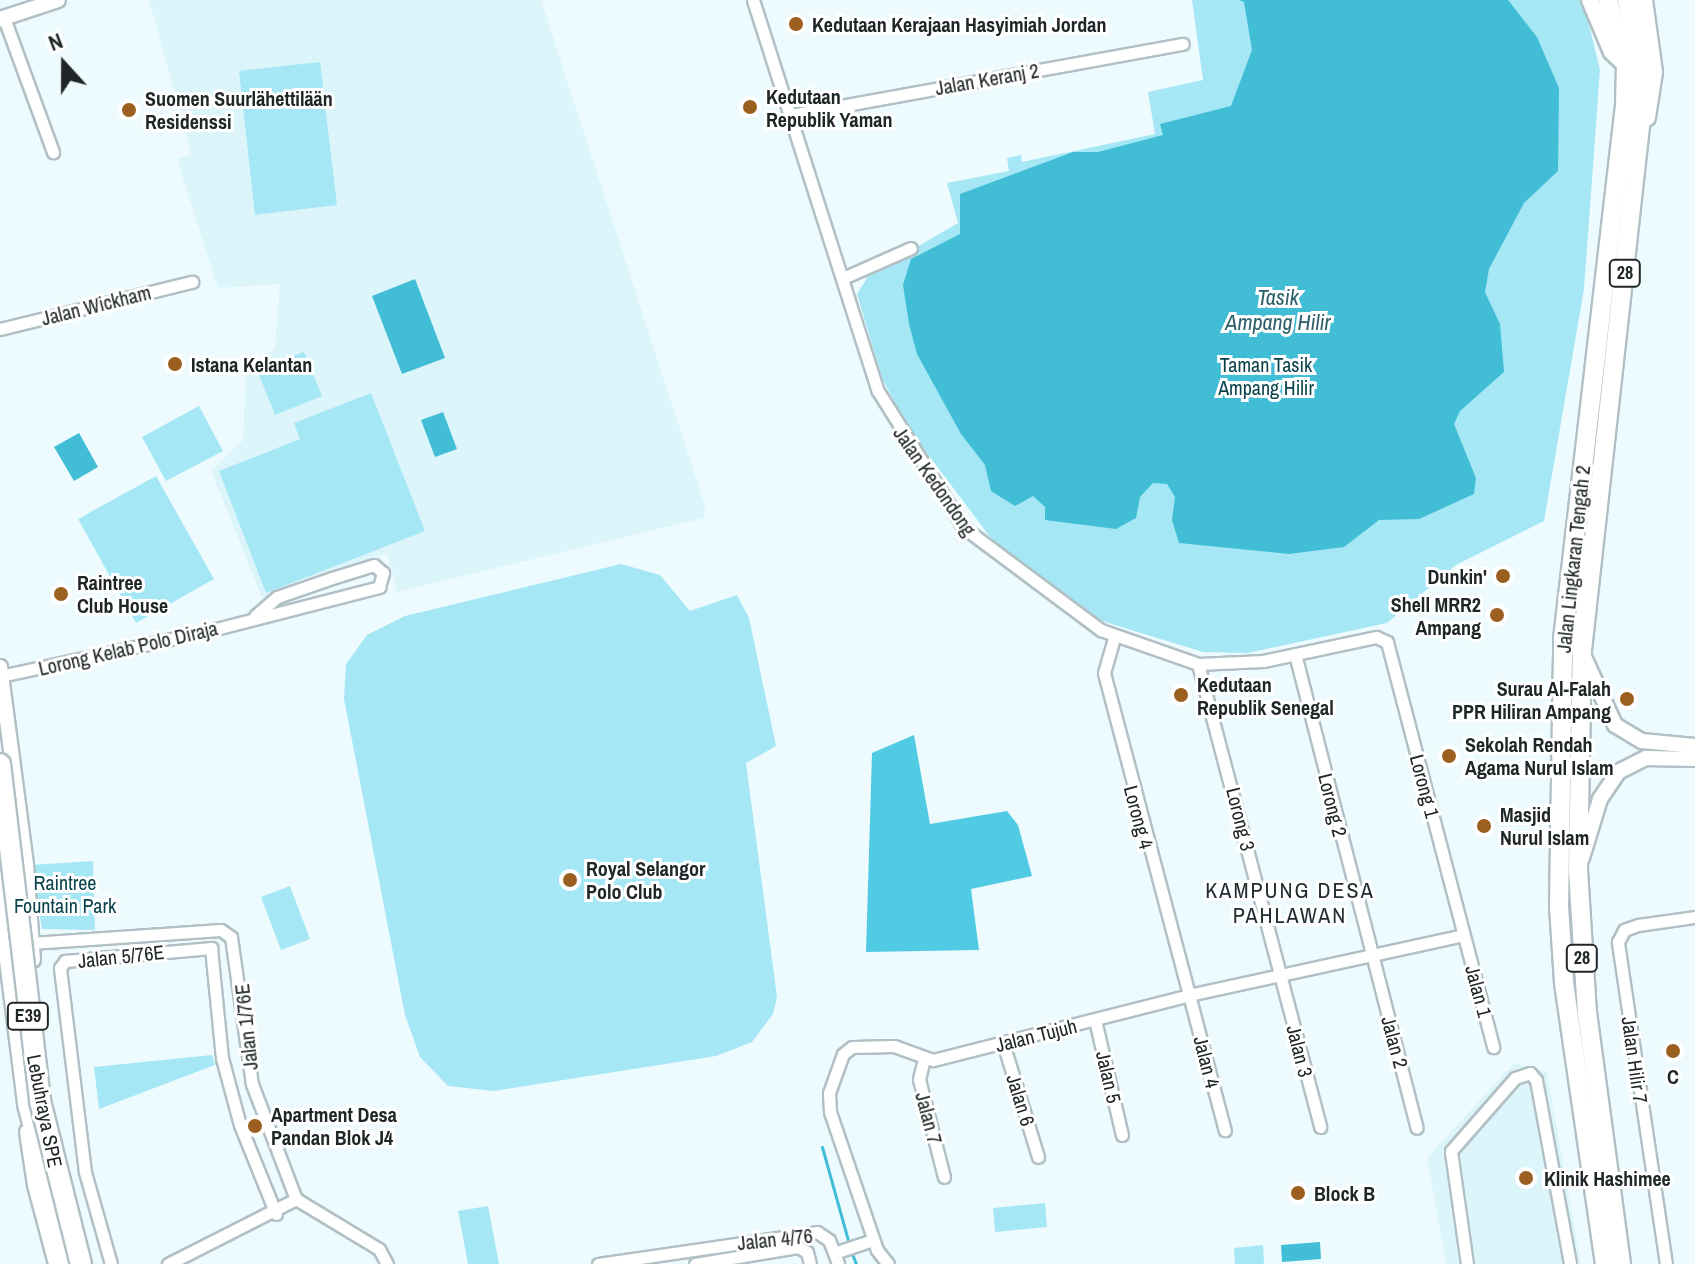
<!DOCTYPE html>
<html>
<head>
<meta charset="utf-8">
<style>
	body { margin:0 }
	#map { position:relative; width:1695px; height:1264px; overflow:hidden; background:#eefbfe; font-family:"Archivo Narrow",sans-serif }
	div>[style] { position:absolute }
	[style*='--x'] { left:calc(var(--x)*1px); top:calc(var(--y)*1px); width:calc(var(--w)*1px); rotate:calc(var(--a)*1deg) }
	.built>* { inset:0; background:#dcf5fa }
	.green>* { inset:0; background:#a6e7f6 }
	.forest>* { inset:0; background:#51cbe4 }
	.water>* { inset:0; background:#41bed6 }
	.stream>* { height:3px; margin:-1.5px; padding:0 1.5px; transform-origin:1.5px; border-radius:1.5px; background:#41bed6 }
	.roads { filter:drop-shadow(2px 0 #b1c0c4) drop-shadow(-2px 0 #b1c0c4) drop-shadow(0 2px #b1c0c4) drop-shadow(0 -2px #b1c0c4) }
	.minor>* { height:11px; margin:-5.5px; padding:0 5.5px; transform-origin:5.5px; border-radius:5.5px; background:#fff }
	.tertiary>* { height:14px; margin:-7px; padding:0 7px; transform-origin:7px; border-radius:7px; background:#fff }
	.secondary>* { height:16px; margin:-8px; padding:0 8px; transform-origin:8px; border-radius:8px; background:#fff }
	.trunk>* { height:18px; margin:-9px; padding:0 9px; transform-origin:9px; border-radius:9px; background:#fff }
	.motorway>* { height:20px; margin:-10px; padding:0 10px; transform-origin:10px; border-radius:10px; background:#fff }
	.bridges { filter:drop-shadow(2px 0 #b1c0c4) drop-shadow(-2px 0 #b1c0c4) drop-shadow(0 2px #b1c0c4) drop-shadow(0 -2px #b1c0c4) }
	.motorway-bridge>* { height:20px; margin:-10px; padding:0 10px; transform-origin:10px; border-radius:10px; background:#fff }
	.dots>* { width:22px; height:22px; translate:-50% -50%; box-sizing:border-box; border:4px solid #fff; border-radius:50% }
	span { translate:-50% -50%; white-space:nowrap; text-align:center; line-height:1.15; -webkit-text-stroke:6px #fff; paint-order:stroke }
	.shield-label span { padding:2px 6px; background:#fff; border:2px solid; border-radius:6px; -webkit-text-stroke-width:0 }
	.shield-label { font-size:18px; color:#202627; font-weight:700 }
	.poi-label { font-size:20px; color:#202627; font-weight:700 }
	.left { translate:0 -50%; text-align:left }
	.right { translate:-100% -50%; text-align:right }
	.street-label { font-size:20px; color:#202627 }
	.park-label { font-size:20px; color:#0a424c }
	.water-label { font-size:22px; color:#2b5e69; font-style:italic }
	.neighbourhood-label { font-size:22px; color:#212d30; letter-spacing:2px }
	.north { position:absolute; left:24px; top:24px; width:80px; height:80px; -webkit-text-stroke:6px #fff; paint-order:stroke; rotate:339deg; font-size:22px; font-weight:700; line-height:32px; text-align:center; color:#202627 }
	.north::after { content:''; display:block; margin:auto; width:28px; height:36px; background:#202627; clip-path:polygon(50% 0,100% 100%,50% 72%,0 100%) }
</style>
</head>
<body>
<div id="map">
	<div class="built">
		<div style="clip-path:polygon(149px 0,541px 0,706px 509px,704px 518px,397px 592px,387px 553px,262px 598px,211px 471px,243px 440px,246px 368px,275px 348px,280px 284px,218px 288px,177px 160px,191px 153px)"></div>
		<div style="clip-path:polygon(1514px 1063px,1547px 1072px,1581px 1264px,1446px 1264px,1427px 1158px)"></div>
	</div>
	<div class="green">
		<div style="clip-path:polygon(1192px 0,1583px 0,1600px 70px,1584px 289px,1544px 521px,1456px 565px,1387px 623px,1248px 653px,1203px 652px,1102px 621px,997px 546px,908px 428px,882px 378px,857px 294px,869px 275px,958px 223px,947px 183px,1009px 171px,1007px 158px,1021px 155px,1022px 162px,1155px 134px,1148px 92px,1203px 80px)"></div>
		<div style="clip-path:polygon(320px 62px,337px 205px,255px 215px,239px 71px)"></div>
		<div style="clip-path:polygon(304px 352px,322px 396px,275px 415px,257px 370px)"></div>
		<div style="clip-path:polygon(371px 393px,425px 531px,266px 593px,219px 471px,300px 439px,294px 423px)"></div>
		<div style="clip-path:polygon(199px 406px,223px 451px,166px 481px,142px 437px)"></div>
		<div style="clip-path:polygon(156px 476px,214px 579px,136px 623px,78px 519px)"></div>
		<div style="clip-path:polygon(621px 564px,660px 575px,690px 611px,737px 595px,749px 618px,776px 746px,746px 763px,777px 997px,773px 1014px,752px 1042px,716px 1056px,494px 1091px,448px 1086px,420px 1057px,405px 1015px,344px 699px,346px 664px,367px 635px,405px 616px)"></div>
		<div style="clip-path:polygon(93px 861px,95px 930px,42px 929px,31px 865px)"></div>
		<div style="clip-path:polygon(290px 886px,310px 939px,281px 950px,261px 897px)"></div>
		<div style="clip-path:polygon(212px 1055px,215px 1065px,99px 1109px,94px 1067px)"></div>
		<div style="clip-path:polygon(1045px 1203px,1047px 1227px,995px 1232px,993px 1208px)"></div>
		<div style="clip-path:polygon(488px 1206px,499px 1264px,468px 1264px,458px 1211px)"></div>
		<div style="clip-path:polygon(1263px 1245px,1264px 1264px,1235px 1264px,1234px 1248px)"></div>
	</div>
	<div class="forest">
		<div style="clip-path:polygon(914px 735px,930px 824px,1007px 811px,1018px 825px,1032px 876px,971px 889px,979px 950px,866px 952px,872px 753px)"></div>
	</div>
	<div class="water">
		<div style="clip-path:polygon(1239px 0,1508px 0,1537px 37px,1559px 88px,1558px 171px,1524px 203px,1489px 269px,1485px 292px,1500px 324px,1504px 372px,1460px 411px,1454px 424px,1476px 478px,1474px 494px,1419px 519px,1379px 520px,1344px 547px,1289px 554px,1179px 543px,1172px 520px,1175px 497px,1167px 484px,1153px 483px,1140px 497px,1136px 518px,1116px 529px,1045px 520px,1045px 507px,1033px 496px,1015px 506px,991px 491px,985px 465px,961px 434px,917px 354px,909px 324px,903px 285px,911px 259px,960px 234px,960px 194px,1073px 152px,1098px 152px,1163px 135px,1160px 124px,1231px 106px,1252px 50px,1244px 2px)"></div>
		<div style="clip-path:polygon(415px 279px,445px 358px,402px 374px,372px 296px)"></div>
		<div style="clip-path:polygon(443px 412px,457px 449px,435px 457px,421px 420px)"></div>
		<div style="clip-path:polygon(79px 433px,98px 467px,74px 481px,54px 447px)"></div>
		<div style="clip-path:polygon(1320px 1242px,1321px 1259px,1282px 1262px,1281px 1245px)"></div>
	</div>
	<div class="stream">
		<div style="--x:822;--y:1147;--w:101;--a:74.4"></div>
		<div style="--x:851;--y:1251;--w:14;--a:69"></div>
	</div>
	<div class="roads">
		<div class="minor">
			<div style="--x:753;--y:0;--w:410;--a:72.3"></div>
			<div style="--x:878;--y:391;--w:162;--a:57.9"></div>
			<div style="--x:964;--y:528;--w:171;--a:36.7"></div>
			<div style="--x:1101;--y:630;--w:103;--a:19.3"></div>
			<div style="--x:1198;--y:664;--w:65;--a:-2.6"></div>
			<div style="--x:1263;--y:661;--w:116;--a:-12"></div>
			<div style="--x:1376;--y:637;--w:12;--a:24"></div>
			<div style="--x:1387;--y:642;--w:419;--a:75.3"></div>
			<div style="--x:4;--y:18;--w:143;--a:69.9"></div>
			<div style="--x:791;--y:115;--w:398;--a:-10.3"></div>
			<div style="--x:843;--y:278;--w:74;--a:-23.8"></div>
			<div style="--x:0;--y:329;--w:198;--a:-13.8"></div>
			<div style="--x:1114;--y:638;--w:36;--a:106"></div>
			<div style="--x:1104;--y:673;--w:473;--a:75.2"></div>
			<div style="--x:1295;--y:654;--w:489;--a:75.6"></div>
			<div style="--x:1198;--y:664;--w:479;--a:75.2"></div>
			<div style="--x:0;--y:676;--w:213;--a:-12.2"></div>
			<div style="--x:208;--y:631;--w:177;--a:-14.4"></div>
			<div style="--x:379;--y:587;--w:15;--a:-74"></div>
			<div style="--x:383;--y:573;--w:12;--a:-138"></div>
			<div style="--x:374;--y:565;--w:44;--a:162.8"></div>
			<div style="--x:332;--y:578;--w:58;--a:160.9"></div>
			<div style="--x:277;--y:597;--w:29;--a:139"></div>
			<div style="--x:31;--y:943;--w:190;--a:-3.9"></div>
			<div style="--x:221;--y:930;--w:12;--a:35"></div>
			<div style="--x:231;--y:937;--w:148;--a:81.9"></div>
			<div style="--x:252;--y:1084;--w:123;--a:69.1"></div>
			<div style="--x:296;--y:1199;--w:97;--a:31.1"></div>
			<div style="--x:379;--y:1249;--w:17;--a:62"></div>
			<div style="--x:1095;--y:1020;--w:118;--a:76.8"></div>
			<div style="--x:1003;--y:1043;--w:119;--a:72.9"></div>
			<div style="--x:924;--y:1059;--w:21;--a:104"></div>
			<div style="--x:919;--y:1079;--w:101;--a:75.7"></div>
			<div style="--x:834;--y:1253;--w:41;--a:-18.4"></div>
			<div style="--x:111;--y:1264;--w:96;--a:-105.8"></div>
			<div style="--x:85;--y:1172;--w:206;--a:-97"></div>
			<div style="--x:60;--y:968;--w:9;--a:-54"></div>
			<div style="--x:65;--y:961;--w:147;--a:-5.1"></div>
			<div style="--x:211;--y:948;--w:111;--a:84.3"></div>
			<div style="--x:222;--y:1058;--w:69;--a:75"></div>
			<div style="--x:240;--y:1125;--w:96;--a:68"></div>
			<div style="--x:168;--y:1264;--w:144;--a:-26.9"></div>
			<div style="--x:598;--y:1264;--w:221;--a:-8.3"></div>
			<div style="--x:817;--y:1232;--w:14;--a:34"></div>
			<div style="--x:829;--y:1240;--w:26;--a:69"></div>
			<div style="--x:695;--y:1264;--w:104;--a:-9.4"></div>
			<div style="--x:798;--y:1247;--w:10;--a:29"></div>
			<div style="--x:807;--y:1252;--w:12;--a:76"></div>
			<div style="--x:888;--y:1264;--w:18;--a:-128"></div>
			<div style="--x:877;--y:1250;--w:146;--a:-108.8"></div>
			<div style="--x:830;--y:1112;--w:19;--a:-93"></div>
			<div style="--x:829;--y:1093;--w:41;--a:-70.3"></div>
			<div style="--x:843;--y:1054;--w:11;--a:-38"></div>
			<div style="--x:852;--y:1047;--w:42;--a:-1.4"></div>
			<div style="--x:894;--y:1046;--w:41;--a:19.7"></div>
			<div style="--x:933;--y:1060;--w:264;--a:-14.2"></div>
			<div style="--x:1189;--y:995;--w:281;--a:-12.3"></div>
			<div style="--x:1467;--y:1264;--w:114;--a:-98.1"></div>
			<div style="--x:1451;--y:1151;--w:97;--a:-48.8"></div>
			<div style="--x:1515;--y:1078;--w:16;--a:-18"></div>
			<div style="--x:1530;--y:1073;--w:9;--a:49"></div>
			<div style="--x:1536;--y:1080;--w:187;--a:79.5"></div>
			<div style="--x:1666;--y:1264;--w:326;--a:-98.5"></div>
			<div style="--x:1618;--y:942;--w:13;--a:-63"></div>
			<div style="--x:1624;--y:930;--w:15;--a:-20"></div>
			<div style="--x:1638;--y:925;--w:58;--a:-8"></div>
		</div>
		<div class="tertiary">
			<div style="--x:0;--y:19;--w:61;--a:-18.1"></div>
			<div style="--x:1584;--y:657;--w:75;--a:65.5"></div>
			<div style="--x:1615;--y:725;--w:31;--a:31"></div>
			<div style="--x:1642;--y:741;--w:53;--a:5.4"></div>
			<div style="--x:0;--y:667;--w:200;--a:82.5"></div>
			<div style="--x:26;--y:865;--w:95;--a:85.8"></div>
			<div style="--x:1582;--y:858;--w:62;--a:-73"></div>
			<div style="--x:1600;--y:799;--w:32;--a:-56"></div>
			<div style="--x:1618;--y:772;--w:31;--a:-27"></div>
			<div style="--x:1646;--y:758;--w:49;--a:1.2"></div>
			<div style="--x:27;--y:1132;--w:54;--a:81.4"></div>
			<div style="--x:35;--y:1185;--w:82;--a:75.1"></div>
		</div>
		<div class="secondary">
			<div style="--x:1590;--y:0;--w:56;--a:67.1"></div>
			<div style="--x:1612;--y:52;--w:19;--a:43"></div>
			<div style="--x:1644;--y:0;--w:73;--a:82.1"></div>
			<div style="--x:1654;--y:72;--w:46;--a:98.8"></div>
		</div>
		<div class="trunk">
			<div style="--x:1605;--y:1264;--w:285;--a:-98.3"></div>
			<div style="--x:1564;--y:982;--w:75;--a:-93.8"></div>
			<div style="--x:1559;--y:907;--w:268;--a:-89.1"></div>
			<div style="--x:1563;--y:639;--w:537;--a:-83.37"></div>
			<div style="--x:1625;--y:106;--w:41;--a:-88.6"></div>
			<div style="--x:1626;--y:65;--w:67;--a:-105.5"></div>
			<div style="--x:1621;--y:1264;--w:253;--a:-97.7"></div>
			<div style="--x:1587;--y:1013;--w:143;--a:-93.6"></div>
			<div style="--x:1578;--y:870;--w:220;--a:-89"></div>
			<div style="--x:1582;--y:650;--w:545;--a:-83.68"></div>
			<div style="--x:1642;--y:108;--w:46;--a:-90"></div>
			<div style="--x:1642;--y:62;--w:64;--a:-103.6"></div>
		</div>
		<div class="motorway">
			<div style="--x:0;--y:881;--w:225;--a:82.8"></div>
			<div style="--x:28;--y:1104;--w:165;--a:75.6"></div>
		</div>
	</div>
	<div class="bridges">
		<div class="motorway-bridge">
			<div style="--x:0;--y:764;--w:339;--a:83.2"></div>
			<div style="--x:40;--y:1101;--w:168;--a:75.9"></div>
		</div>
	</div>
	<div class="dots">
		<div style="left:796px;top:24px;background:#9b6020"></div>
		<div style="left:750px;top:107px;background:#9b6020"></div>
		<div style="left:129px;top:110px;background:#9b6020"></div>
		<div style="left:175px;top:364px;background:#9b6020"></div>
		<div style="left:1503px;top:576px;background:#9b6020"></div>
		<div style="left:61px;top:594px;background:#9b6020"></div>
		<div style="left:1497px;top:615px;background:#9b6020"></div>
		<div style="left:1181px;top:695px;background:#9b6020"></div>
		<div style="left:1627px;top:699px;background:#9b6020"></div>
		<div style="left:1449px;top:756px;background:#9b6020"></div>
		<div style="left:1484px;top:826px;background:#9b6020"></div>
		<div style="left:570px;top:880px;background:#9b6020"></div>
		<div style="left:1673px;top:1051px;background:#9b6020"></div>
		<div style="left:255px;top:1126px;background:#9b6020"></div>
		<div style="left:1526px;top:1178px;background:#9b6020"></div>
		<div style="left:1298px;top:1193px;background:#9b6020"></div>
	</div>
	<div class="shield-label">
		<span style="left:1625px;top:273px">28</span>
		<span style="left:1582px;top:958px">28</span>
		<span style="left:28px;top:1016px">E39</span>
	</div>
	<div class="poi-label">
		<span class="left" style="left:812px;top:24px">Kedutaan Kerajaan Hasyimiah Jordan</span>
		<span class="left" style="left:766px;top:108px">Kedutaan<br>Republik Yaman</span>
		<span class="left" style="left:145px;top:110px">Suomen Suurlähettilään<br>Residenssi</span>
		<span class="left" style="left:191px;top:364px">Istana Kelantan</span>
		<span class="right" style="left:1487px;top:576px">Dunkin'</span>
		<span class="left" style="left:77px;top:594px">Raintree<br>Club House</span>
		<span class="right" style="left:1481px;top:616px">Shell MRR2<br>Ampang</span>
		<span class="left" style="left:1197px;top:696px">Kedutaan<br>Republik Senegal</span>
		<span class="right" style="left:1611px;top:700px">Surau Al-Falah<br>PPR Hiliran Ampang</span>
		<span class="left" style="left:1465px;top:756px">Sekolah Rendah<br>Agama Nurul Islam</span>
		<span class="left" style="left:1500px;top:826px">Masjid<br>Nurul Islam</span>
		<span class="left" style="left:586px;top:880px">Royal Selangor<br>Polo Club</span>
		<span style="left:1673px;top:1076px">C</span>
		<span class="left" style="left:271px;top:1126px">Apartment Desa<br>Pandan Blok J4</span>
		<span class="left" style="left:1544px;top:1178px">Klinik Hashimee</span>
		<span class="left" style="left:1314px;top:1193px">Block B</span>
	</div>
	<div class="street-label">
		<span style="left:987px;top:79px;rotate:-10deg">Jalan Keranj 2</span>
		<span style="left:96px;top:305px;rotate:-14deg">Jalan Wickham</span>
		<span style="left:935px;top:481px;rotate:55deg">Jalan Kedondong</span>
		<span style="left:1573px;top:559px;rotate:-84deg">Jalan Lingkaran Tengah 2</span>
		<span style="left:128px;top:648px;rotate:-13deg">Lorong Kelab Polo Diraja</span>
		<span style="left:1425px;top:786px;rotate:75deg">Lorong 1</span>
		<span style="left:1333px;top:805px;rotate:76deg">Lorong 2</span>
		<span style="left:1139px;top:817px;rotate:75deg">Lorong 4</span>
		<span style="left:1241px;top:819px;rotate:76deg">Lorong 3</span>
		<span style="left:121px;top:956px;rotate:-6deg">Jalan 5/76E</span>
		<span style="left:1479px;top:991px;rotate:75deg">Jalan 1</span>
		<span style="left:246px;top:1027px;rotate:-96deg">Jalan 1/76E</span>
		<span style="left:1036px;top:1035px;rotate:-14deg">Jalan Tujuh</span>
		<span style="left:1395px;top:1042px;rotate:75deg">Jalan 2</span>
		<span style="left:1300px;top:1051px;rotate:76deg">Jalan 3</span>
		<span style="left:1635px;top:1060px;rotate:82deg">Jalan Hilir 7</span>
		<span style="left:1207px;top:1062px;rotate:76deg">Jalan 4</span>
		<span style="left:1109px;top:1077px;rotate:77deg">Jalan 5</span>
		<span style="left:1021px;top:1100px;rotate:73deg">Jalan 6</span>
		<span style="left:45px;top:1111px;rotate:79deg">Lebuhraya SPE</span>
		<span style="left:929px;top:1118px;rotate:75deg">Jalan 7</span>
		<span style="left:775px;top:1239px;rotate:-6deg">Jalan 4/76</span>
	</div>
	<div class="park-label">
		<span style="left:1266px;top:376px">Taman Tasik<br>Ampang Hilir</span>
		<span style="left:65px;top:894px">Raintree<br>Fountain Park</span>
	</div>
	<div class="water-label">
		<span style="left:1278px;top:310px">Tasik<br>Ampang Hilir</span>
	</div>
	<div class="neighbourhood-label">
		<span style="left:1290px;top:903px">KAMPUNG DESA<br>PAHLAWAN</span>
	</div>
	<div class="north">N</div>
</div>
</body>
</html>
